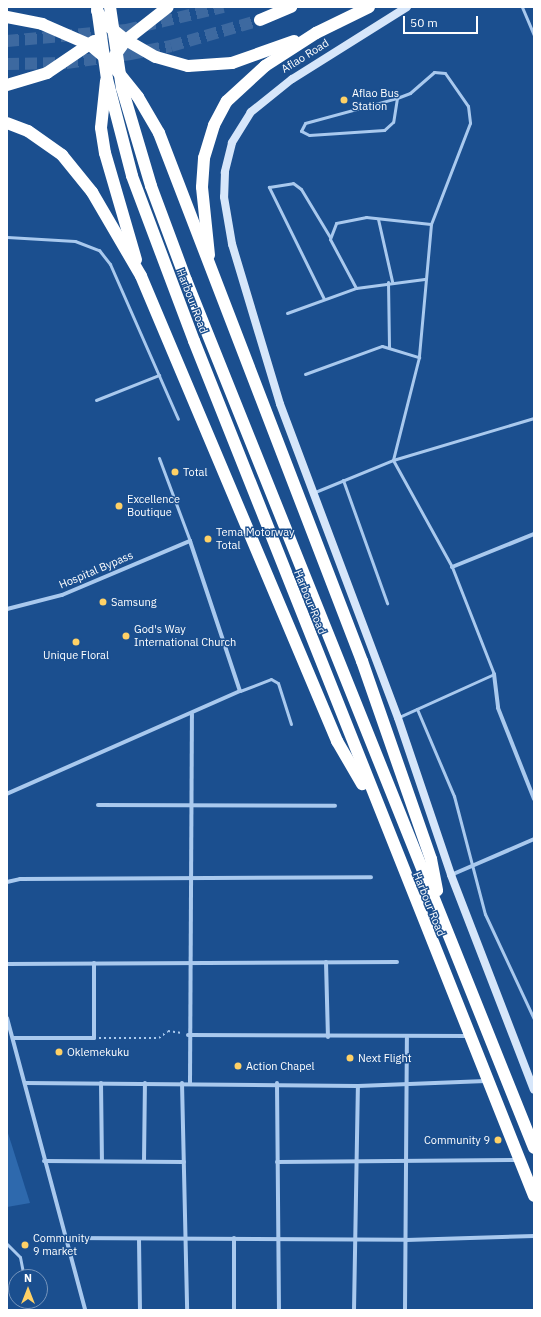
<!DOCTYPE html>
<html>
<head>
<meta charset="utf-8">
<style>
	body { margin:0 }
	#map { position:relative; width:541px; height:1317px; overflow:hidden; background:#1b4f8f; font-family:"IBM Plex Sans",sans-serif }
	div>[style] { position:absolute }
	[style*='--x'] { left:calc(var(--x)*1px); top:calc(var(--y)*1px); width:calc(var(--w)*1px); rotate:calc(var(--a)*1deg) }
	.green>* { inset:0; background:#2e69ad }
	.highway-tunnel>* { height:12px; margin-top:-6px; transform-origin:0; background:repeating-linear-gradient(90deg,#3d69a0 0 12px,transparent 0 18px) }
	.path>* { height:2px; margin-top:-1px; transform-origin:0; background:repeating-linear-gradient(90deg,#a9c9ee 0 2px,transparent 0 5px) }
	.lane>* { height:3px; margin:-1.5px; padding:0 1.5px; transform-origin:1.5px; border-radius:1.5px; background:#a9c9ee }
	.street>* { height:4px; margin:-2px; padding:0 2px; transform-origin:2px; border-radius:2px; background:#a9c9ee }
	.secondary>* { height:8px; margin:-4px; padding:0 4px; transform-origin:4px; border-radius:4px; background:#d6e6fa }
	.highway>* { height:12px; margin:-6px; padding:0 6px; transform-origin:6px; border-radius:6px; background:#fff }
	.highway-bridge>* { height:12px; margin:-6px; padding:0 6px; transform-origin:6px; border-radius:6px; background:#fff }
	.dots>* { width:11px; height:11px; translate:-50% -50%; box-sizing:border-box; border:2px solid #1b4f8f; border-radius:50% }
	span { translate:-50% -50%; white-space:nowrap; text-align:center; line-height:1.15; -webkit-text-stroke:3px #1b4f8f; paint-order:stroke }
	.street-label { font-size:11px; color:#fff }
	.poi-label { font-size:11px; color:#fff }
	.left { translate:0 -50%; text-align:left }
	.right { translate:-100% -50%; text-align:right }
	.frame { position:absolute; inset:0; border:8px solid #fff; pointer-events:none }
	.north { position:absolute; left:8px; top:1269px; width:40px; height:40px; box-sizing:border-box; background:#1b4f8f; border:1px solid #7695bc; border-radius:50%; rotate:0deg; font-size:11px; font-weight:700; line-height:16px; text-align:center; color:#fff }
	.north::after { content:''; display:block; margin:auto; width:14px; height:18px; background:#ffd166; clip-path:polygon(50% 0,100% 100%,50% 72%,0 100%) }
	.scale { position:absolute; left:403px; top:16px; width:75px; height:18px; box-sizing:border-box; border:2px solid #fff; border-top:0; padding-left:5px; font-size:12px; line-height:14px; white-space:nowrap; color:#fff; -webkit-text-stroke:3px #1b4f8f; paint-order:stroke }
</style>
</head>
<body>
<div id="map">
	<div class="green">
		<div style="clip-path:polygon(7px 1130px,30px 1203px,7px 1207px)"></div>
	</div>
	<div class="highway-tunnel">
		<div style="--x:7;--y:41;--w:120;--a:-5.3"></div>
		<div style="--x:126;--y:30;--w:100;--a:-13.3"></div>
		<div style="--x:7;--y:64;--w:59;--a:-1"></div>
		<div style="--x:66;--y:63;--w:65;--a:-8"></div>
		<div style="--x:130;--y:54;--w:42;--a:-11"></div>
		<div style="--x:171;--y:46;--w:93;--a:-16.3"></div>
	</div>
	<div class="path">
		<div style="--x:99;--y:1038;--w:60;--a:0"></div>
		<div style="--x:159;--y:1038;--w:11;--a:-38"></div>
		<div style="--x:168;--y:1031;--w:14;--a:8"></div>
	</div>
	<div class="lane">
		<div style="--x:522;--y:7;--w:30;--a:67"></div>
		<div style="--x:397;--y:98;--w:24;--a:99"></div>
		<div style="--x:393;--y:122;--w:12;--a:138"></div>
		<div style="--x:384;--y:130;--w:75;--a:176.2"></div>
		<div style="--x:309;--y:135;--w:9;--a:-153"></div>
		<div style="--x:301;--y:131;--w:9;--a:-63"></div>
		<div style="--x:305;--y:123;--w:95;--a:-15.2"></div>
		<div style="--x:397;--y:98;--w:14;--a:-21"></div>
		<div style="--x:410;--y:93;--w:32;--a:-41"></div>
		<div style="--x:434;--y:72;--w:11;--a:5"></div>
		<div style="--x:445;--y:73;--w:40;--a:55.1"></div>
		<div style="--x:468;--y:106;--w:17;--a:83"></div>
		<div style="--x:470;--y:123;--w:108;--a:111.1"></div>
		<div style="--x:378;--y:219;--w:64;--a:77.3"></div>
		<div style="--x:7;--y:237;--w:68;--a:3.4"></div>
		<div style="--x:75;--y:241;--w:26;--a:21"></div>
		<div style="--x:99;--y:250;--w:18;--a:52"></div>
		<div style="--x:110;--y:264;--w:169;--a:66.3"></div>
		<div style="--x:388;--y:282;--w:65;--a:89.1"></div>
		<div style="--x:356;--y:288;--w:55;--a:-118"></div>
		<div style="--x:330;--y:239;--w:17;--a:-69"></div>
		<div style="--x:336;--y:223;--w:31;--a:-11"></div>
		<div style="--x:366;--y:217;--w:65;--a:6.1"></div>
		<div style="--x:431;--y:224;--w:134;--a:95.2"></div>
		<div style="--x:419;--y:357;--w:106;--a:104.2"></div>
		<div style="--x:393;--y:460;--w:122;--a:61.1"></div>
		<div style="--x:452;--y:567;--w:115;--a:68.6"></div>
		<div style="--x:494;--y:674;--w:104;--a:155.6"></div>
		<div style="--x:324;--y:299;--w:125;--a:-116.2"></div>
		<div style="--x:269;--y:187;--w:24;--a:-9"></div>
		<div style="--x:293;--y:183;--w:10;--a:37"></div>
		<div style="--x:301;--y:189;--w:56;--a:58.9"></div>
		<div style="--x:287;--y:313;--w:73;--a:-19.9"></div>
		<div style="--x:356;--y:288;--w:69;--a:-7.5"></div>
		<div style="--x:305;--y:374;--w:82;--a:-20"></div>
		<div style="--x:382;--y:346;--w:39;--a:17"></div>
		<div style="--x:96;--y:400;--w:68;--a:-21.6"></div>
		<div style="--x:159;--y:458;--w:89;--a:69.5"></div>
		<div style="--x:343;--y:480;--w:131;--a:70.3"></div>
		<div style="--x:315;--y:492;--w:84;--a:-22.3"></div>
		<div style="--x:393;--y:460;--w:147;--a:-16.6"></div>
		<div style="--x:240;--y:691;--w:33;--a:-21"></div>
		<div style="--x:271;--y:679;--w:8;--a:30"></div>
		<div style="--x:278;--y:683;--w:43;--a:72.4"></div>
		<div style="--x:417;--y:709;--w:95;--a:67"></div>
		<div style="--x:454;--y:796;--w:122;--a:75.3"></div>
		<div style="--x:485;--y:914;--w:116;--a:65"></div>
		<div style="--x:7;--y:1244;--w:18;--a:45"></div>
		<div style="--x:20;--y:1257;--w:20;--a:79"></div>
		<div style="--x:27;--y:1301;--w:9;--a:84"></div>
	</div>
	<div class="street">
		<div style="--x:452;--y:567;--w:88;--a:-21.9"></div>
		<div style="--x:7;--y:609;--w:57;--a:-14.3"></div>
		<div style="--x:62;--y:595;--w:139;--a:-22.9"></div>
		<div style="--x:190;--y:541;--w:158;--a:71.6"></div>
		<div style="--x:240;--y:691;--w:255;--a:156.2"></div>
		<div style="--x:494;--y:674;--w:34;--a:83"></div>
		<div style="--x:498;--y:708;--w:98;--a:68.4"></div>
		<div style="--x:98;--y:805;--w:237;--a:0.2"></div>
		<div style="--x:451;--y:875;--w:90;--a:-23.4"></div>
		<div style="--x:7;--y:882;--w:13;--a:-13"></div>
		<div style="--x:20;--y:879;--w:351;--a:-0.3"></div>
		<div style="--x:326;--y:962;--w:75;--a:88.5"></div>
		<div style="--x:7;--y:964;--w:390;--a:-0.3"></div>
		<div style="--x:7;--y:1018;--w:302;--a:75"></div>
		<div style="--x:188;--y:1035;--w:280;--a:0.2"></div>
		<div style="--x:13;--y:1038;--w:81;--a:0"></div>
		<div style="--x:94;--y:1038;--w:75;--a:-90"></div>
		<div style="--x:25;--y:1083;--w:333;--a:0.5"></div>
		<div style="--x:358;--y:1086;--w:128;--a:-2.2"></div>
		<div style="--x:101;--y:1083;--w:78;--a:89.3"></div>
		<div style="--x:182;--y:1083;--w:227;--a:88.7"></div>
		<div style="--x:190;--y:1083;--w:369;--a:-89.7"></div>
		<div style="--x:277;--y:1083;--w:227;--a:89.5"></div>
		<div style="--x:44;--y:1161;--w:140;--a:0.4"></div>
		<div style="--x:144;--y:1161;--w:78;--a:-89.3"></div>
		<div style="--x:277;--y:1162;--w:240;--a:-0.5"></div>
		<div style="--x:65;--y:1238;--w:341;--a:0.3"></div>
		<div style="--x:406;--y:1240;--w:128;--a:-1.8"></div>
		<div style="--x:139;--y:1239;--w:71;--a:89.2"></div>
		<div style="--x:234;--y:1310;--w:72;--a:-90"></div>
		<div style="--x:354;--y:1310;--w:224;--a:-89"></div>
		<div style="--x:405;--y:1310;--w:272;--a:-89.6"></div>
	</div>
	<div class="secondary">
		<div style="--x:407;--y:7;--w:136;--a:147.9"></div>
		<div style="--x:292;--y:79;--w:53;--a:141.2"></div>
		<div style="--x:251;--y:112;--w:36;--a:122"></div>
		<div style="--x:232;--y:143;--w:30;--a:104"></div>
		<div style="--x:225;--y:172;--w:25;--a:92"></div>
		<div style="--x:224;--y:197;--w:48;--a:80.3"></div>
		<div style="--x:232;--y:244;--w:167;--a:73.3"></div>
		<div style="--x:280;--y:404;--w:335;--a:69.4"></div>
		<div style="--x:398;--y:718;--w:166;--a:71.3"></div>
		<div style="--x:451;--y:875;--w:230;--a:68.9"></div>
	</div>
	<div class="highway">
		<div style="--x:97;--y:11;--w:16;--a:55"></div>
		<div style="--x:106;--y:24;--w:26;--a:39"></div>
		<div style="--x:126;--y:40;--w:34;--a:30"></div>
		<div style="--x:156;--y:57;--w:33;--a:16"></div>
		<div style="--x:188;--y:66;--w:44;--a:-3.9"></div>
		<div style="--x:232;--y:63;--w:66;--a:-19.5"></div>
		<div style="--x:7;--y:17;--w:36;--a:11"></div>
		<div style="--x:42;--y:24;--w:52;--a:23.6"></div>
		<div style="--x:90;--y:45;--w:26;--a:40"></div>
		<div style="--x:110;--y:62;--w:45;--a:51.3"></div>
		<div style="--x:138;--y:97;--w:42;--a:59.7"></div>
		<div style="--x:159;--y:133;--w:566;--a:68.97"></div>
		<div style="--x:362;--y:661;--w:210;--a:70.8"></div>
		<div style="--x:431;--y:859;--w:32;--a:79"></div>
		<div style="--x:260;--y:20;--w:34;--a:-23"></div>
		<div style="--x:113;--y:58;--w:22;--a:-54"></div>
		<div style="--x:126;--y:40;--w:53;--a:-38.2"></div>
		<div style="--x:107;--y:79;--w:100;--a:75.5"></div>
		<div style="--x:132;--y:176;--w:176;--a:69.4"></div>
		<div style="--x:194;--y:341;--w:920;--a:68.31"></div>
		<div style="--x:106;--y:81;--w:47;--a:96.1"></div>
		<div style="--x:101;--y:128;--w:25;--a:81"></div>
		<div style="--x:105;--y:153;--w:111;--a:73.8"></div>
		<div style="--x:7;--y:85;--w:42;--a:-16.7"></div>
		<div style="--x:47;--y:73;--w:57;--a:-34.2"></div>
		<div style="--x:122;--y:88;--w:102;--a:73.5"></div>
		<div style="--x:151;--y:186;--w:100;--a:69.6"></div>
		<div style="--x:186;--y:280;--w:935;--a:68.15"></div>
		<div style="--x:7;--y:123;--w:22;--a:21"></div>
		<div style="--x:28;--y:131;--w:42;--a:35.2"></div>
		<div style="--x:62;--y:155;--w:48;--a:51"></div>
		<div style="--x:92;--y:192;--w:97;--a:59.7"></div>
		<div style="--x:141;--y:276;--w:505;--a:67.14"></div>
		<div style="--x:337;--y:741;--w:50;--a:59.8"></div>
		<div style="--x:209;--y:255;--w:68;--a:-95.9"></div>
		<div style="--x:202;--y:187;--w:29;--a:-86"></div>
		<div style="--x:204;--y:158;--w:34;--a:-73"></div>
		<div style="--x:214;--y:125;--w:27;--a:-62"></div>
		<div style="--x:227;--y:101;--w:52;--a:-42.6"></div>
		<div style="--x:265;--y:66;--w:61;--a:-32.9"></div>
		<div style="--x:316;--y:33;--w:59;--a:-26.1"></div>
	</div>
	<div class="highway-bridge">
		<div style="--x:97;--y:7;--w:73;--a:82.1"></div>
		<div style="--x:110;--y:7;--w:82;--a:81.6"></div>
	</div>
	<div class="dots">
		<div style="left:344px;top:100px;background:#ffd166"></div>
		<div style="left:175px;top:472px;background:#ffd166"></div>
		<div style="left:119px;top:506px;background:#ffd166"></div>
		<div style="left:208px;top:539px;background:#ffd166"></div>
		<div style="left:103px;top:602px;background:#ffd166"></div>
		<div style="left:126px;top:636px;background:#ffd166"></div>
		<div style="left:76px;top:642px;background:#ffd166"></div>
		<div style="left:59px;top:1052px;background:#ffd166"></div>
		<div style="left:350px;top:1058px;background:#ffd166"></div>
		<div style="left:238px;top:1066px;background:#ffd166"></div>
		<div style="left:498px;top:1140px;background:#ffd166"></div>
		<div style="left:25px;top:1245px;background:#ffd166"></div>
	</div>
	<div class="street-label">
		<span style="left:305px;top:56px;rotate:-32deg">Aflao Road</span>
		<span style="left:192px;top:301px;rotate:69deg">Harbour Road</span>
		<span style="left:96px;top:570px;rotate:-23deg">Hospital Bypass</span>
		<span style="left:310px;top:602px;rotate:68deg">Harbour Road</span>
		<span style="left:429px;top:904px;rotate:68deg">Harbour Road</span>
	</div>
	<div class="poi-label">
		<span class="left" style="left:352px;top:100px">Aflao Bus<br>Station</span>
		<span class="left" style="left:183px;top:472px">Total</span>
		<span class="left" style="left:127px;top:506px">Excellence<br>Boutique</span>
		<span class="left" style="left:216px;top:539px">Tema Motorway<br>Total</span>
		<span class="left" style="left:111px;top:602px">Samsung</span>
		<span class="left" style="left:134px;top:636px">God's Way<br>International Church</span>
		<span style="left:76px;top:655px">Unique Floral</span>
		<span class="left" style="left:67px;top:1052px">Oklemekuku</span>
		<span class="left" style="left:358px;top:1058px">Next Flight</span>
		<span class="left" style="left:246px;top:1066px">Action Chapel</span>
		<span class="right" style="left:490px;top:1140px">Community 9</span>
		<span class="left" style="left:33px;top:1245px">Community<br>9 market</span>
	</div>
	<div class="frame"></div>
	<div class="north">N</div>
	<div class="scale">50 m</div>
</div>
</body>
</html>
